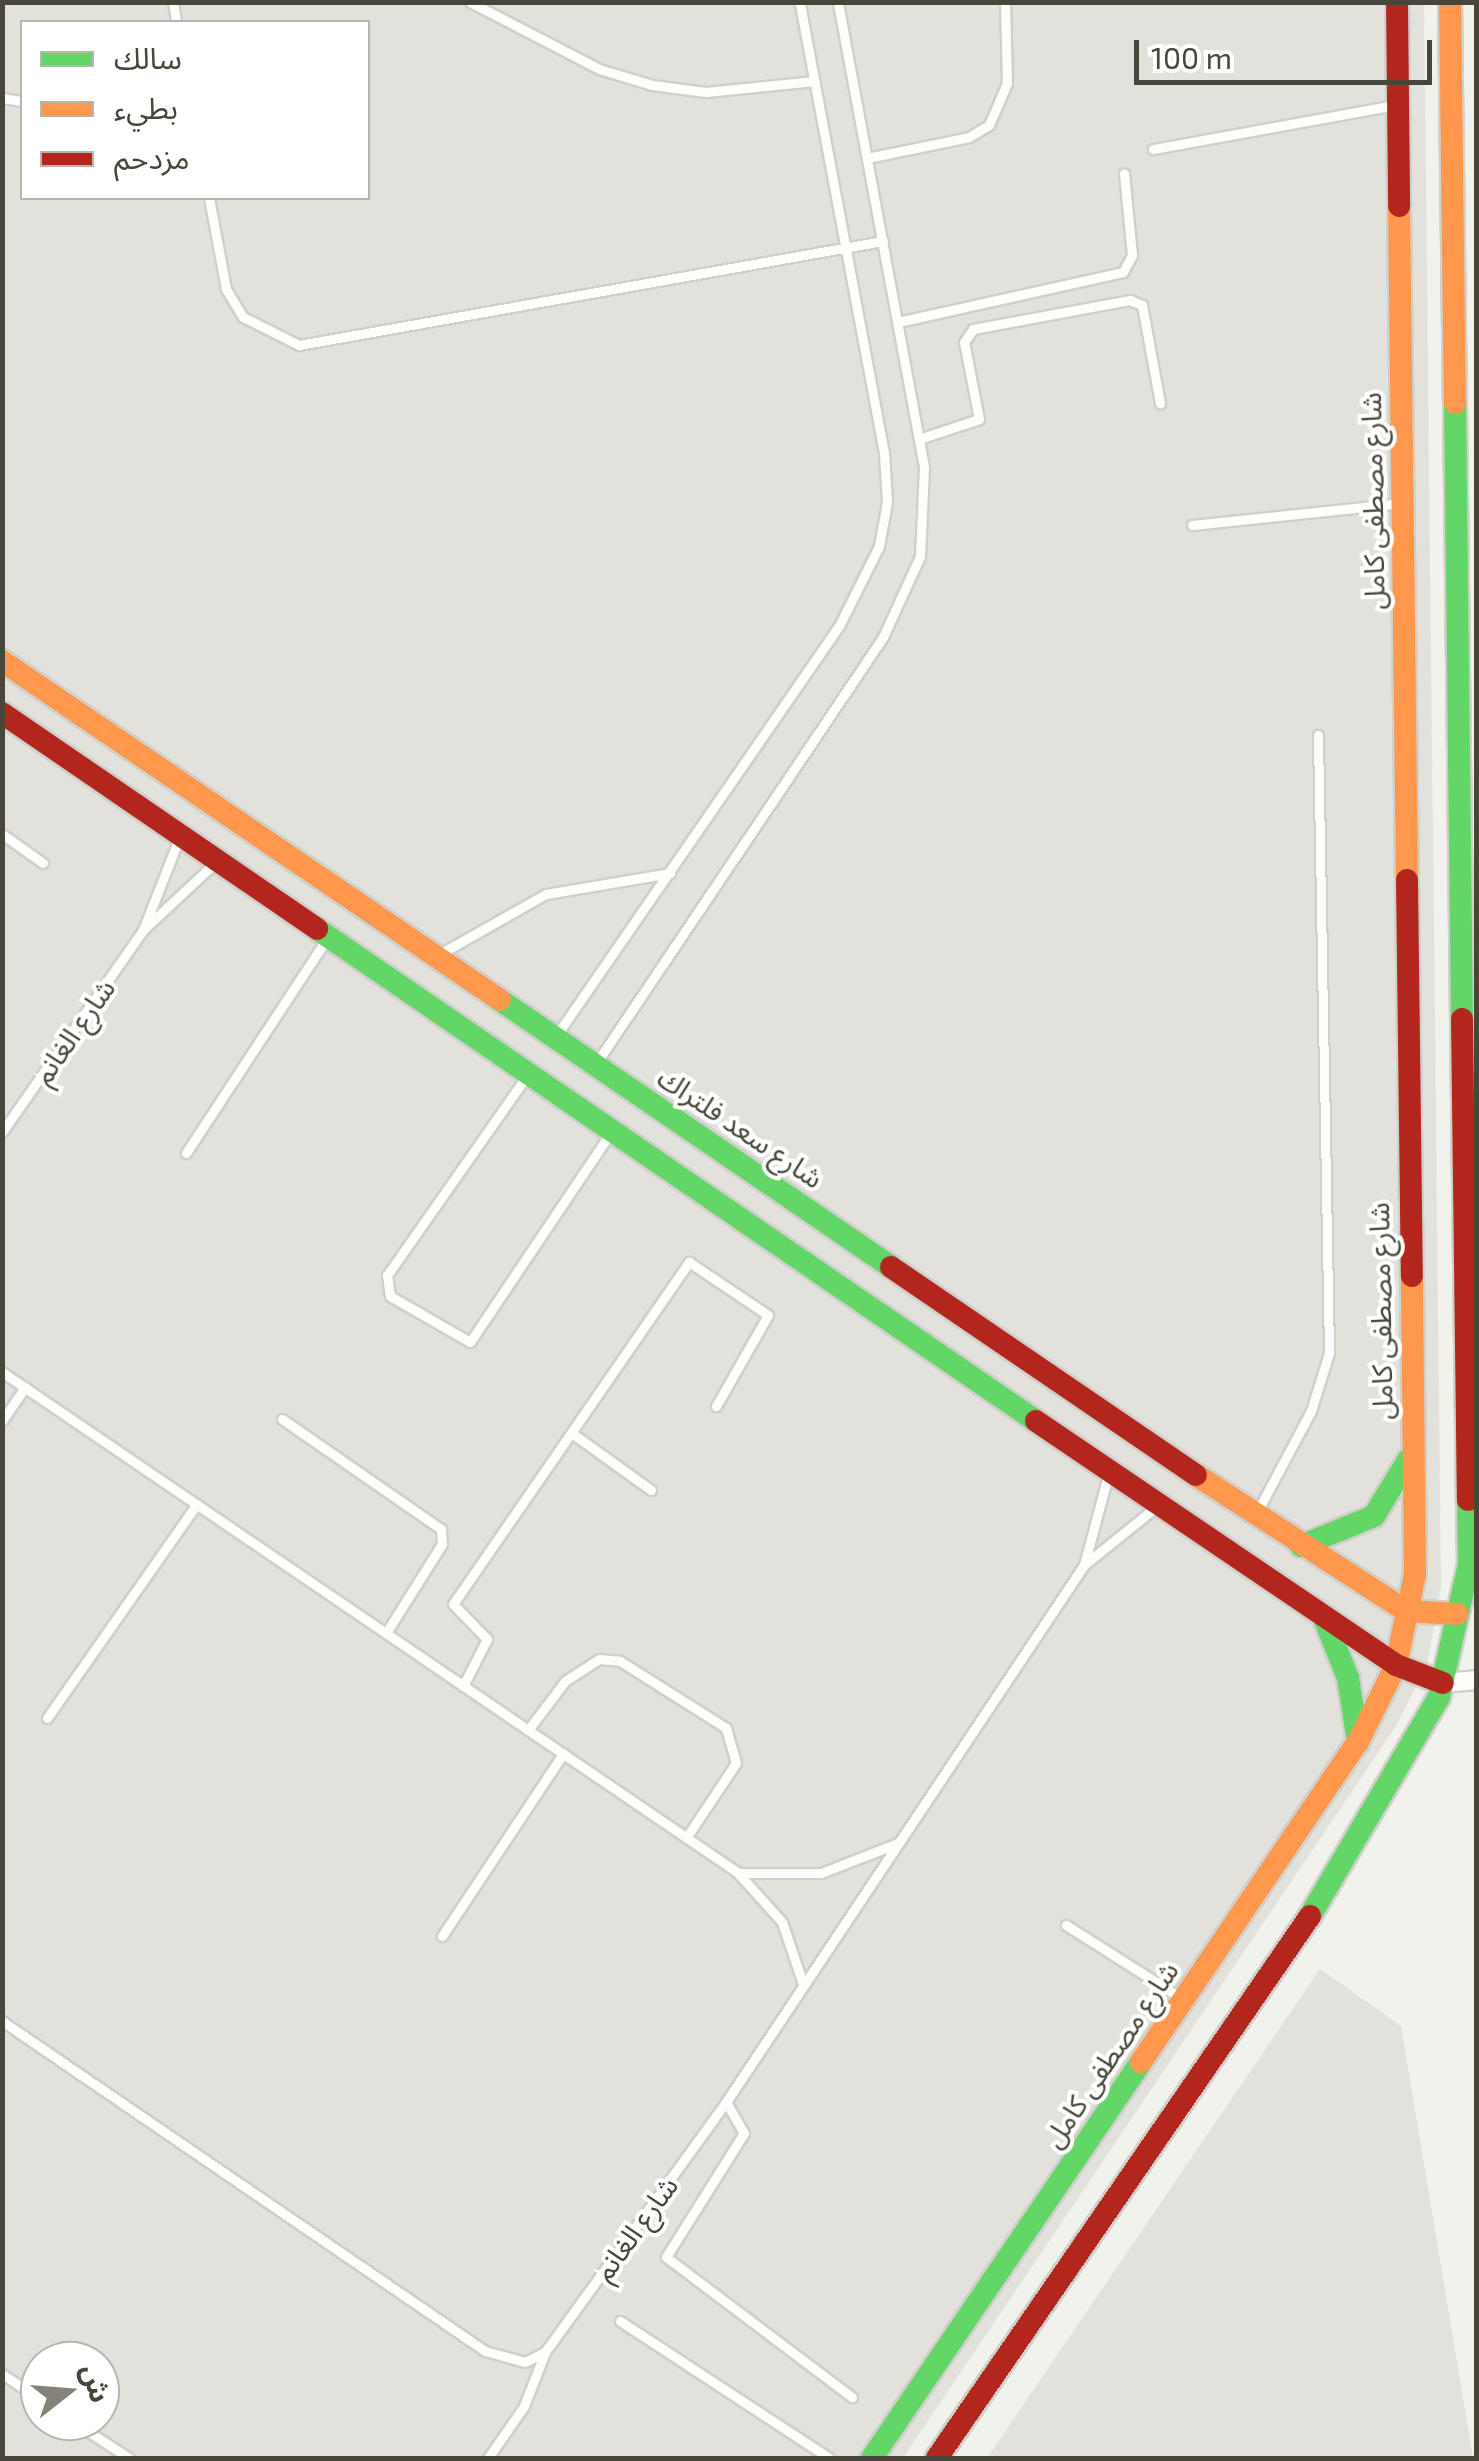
<!DOCTYPE html>
<html>
<head>
<meta charset="utf-8">
<style>
	body { margin:0 }
	#map { position:relative; width:1479px; height:2461px; overflow:hidden; background:#f2f2ed; font-family:"Exo 2","Noto Sans Arabic",sans-serif }
	div>[style] { position:absolute }
	[style*='--x'] { left:calc(var(--x)*1px); top:calc(var(--y)*1px); width:calc(var(--w)*1px); rotate:calc(var(--a)*1deg) }
	.industrial>* { inset:0; background:#e2e1db }
	.roads { filter:drop-shadow(2px 0 #d0d0cb) drop-shadow(-2px 0 #d0d0cb) drop-shadow(0 2px #d0d0cb) drop-shadow(0 -2px #d0d0cb) }
	.lane>* { height:9px; margin:-4.5px; padding:0 4.5px; transform-origin:4.5px; border-radius:4.5px; background:#fdfdfc }
	.street>* { height:18px; margin:-9px; padding:0 9px; transform-origin:9px; border-radius:9px; background:#fdfdfc }
	.fast>* { height:22px; margin:-11px; padding:0 11px; transform-origin:11px; border-radius:11px; background:#63d668 }
	.slow>* { height:22px; margin:-11px; padding:0 11px; transform-origin:11px; border-radius:11px; background:#ff974d }
	.jam>* { height:22px; margin:-11px; padding:0 11px; transform-origin:11px; border-radius:11px; background:#b3261e }
	span { translate:-50% -50%; white-space:nowrap; text-align:center; line-height:1.15; -webkit-text-stroke:8px #fff; paint-order:stroke }
	.street-label { font-size:28px; color:#48463a }
	.frame { position:absolute; inset:0; border:5px solid #48463a; pointer-events:none }
	.legend { position:absolute; left:20px; top:20px; width:350px; height:180px; box-sizing:border-box; background:#fff; border:2px solid #b6b5b0; margin:0; padding:12px 18px; list-style:none; font-size:30px; color:#48463a }
	.legend li { display:flex; align-items:center; gap:20px; height:50px }
	.legend b { width:50px; border:2px solid #b6b5b0 }
	.north { position:absolute; left:20px; top:2341px; width:100px; height:100px; box-sizing:border-box; background:#fff; border:2px solid #b6b5b0; border-radius:50%; rotate:73deg; font-size:28px; font-weight:700; line-height:40px; text-align:center; color:#48463a }
	.north::after { content:''; display:block; margin:auto; width:35px; height:45px; background:#848279; clip-path:polygon(50% 0,100% 100%,50% 72%,0 100%) }
	.scale { position:absolute; left:1134px; top:40px; width:298px; height:45px; box-sizing:border-box; border:5px solid #48463a; border-top:0; padding-left:12px; font-size:30px; line-height:35px; white-space:nowrap; color:#48463a; -webkit-text-stroke:8px #fff; paint-order:stroke }
</style>
</head>
<body>
<div id="map">
	<div class="industrial">
		<div style="clip-path:polygon(evenodd,3px 3px,1424px 3px,1441px 1587px,1427px 1665px,1396px 1726px,903px 2458px,3px 2458px,3px 3px,22px 22px,368px 22px,368px 198px,22px 198px,22px 22px,3px 3px,40px 2361px,100px 2361px,100px 2421px,40px 2421px,40px 2361px)"></div>
		<div style="clip-path:polygon(1320px 1969px,1401px 2026px,1473px 2458px,987px 2458px)"></div>
	</div>
	<div class="roads">
		<div class="lane">
			<div style="--x:173;--y:2;--w:20;--a:81"></div>
			<div style="--x:470;--y:2;--w:145;--a:27.4"></div>
			<div style="--x:599;--y:69;--w:55;--a:16.8"></div>
			<div style="--x:652;--y:85;--w:54;--a:7.4"></div>
			<div style="--x:706;--y:92;--w:109;--a:-5.8"></div>
			<div style="--x:2;--y:98;--w:20;--a:9"></div>
			<div style="--x:1153;--y:149;--w:247;--a:-10.3"></div>
			<div style="--x:867;--y:158;--w:104;--a:-11.6"></div>
			<div style="--x:969;--y:137;--w:23;--a:-31"></div>
			<div style="--x:989;--y:125;--w:46;--a:-66.8"></div>
			<div style="--x:1007;--y:83;--w:81;--a:-91.4"></div>
			<div style="--x:209;--y:198;--w:93;--a:79.4"></div>
			<div style="--x:226;--y:289;--w:33;--a:59"></div>
			<div style="--x:243;--y:317;--w:63;--a:26.6"></div>
			<div style="--x:299;--y:345;--w:593;--a:-10.1"></div>
			<div style="--x:898;--y:322;--w:230;--a:-12.5"></div>
			<div style="--x:1123;--y:272;--w:19;--a:-62"></div>
			<div style="--x:1132;--y:255;--w:82;--a:-95.6"></div>
			<div style="--x:919;--y:439;--w:63;--a:-18.4"></div>
			<div style="--x:979;--y:419;--w:78;--a:-101"></div>
			<div style="--x:964;--y:342;--w:16;--a:-55"></div>
			<div style="--x:973;--y:329;--w:160;--a:-10.5"></div>
			<div style="--x:1130;--y:300;--w:13;--a:23"></div>
			<div style="--x:1142;--y:305;--w:100;--a:79.6"></div>
			<div style="--x:1192;--y:525;--w:209;--a:-6"></div>
			<div style="--x:2;--y:834;--w:50;--a:35.3"></div>
			<div style="--x:143;--y:930;--w:101;--a:-43"></div>
			<div style="--x:438;--y:955;--w:124;--a:-29.5"></div>
			<div style="--x:546;--y:894;--w:126;--a:-9.6"></div>
			<div style="--x:558;--y:1033;--w:495;--a:-55.4"></div>
			<div style="--x:839;--y:626;--w:89;--a:-63.4"></div>
			<div style="--x:879;--y:546;--w:45;--a:-79.7"></div>
			<div style="--x:887;--y:502;--w:49;--a:-93.5"></div>
			<div style="--x:884;--y:453;--w:459;--a:-100.6"></div>
			<div style="--x:597;--y:1062;--w:512;--a:-56.06"></div>
			<div style="--x:883;--y:637;--w:89;--a:-65.4"></div>
			<div style="--x:920;--y:556;--w:89;--a:-87.4"></div>
			<div style="--x:924;--y:467;--w:473;--a:-100.5"></div>
			<div style="--x:528;--y:1074;--w:246;--a:125"></div>
			<div style="--x:387;--y:1275;--w:21;--a:82"></div>
			<div style="--x:390;--y:1296;--w:92;--a:29.9"></div>
			<div style="--x:470;--y:1342;--w:249;--a:-56.1"></div>
			<div style="--x:2;--y:1132;--w:246;--a:-55.1"></div>
			<div style="--x:143;--y:930;--w:101;--a:-68.5"></div>
			<div style="--x:186;--y:1153;--w:257;--a:-56.7"></div>
			<div style="--x:2;--y:1372;--w:889;--a:34.23"></div>
			<div style="--x:737;--y:1872;--w:67;--a:48"></div>
			<div style="--x:782;--y:1922;--w:65;--a:71.3"></div>
			<div style="--x:282;--y:1419;--w:193;--a:34.7"></div>
			<div style="--x:441;--y:1529;--w:15;--a:86"></div>
			<div style="--x:442;--y:1544;--w:105;--a:122.2"></div>
			<div style="--x:2;--y:1421;--w:41;--a:-55.9"></div>
			<div style="--x:573;--y:1434;--w:96;--a:35.7"></div>
			<div style="--x:1257;--y:1512;--w:115;--a:-61.9"></div>
			<div style="--x:1311;--y:1411;--w:61;--a:-72.8"></div>
			<div style="--x:1329;--y:1353;--w:618;--a:-91.02"></div>
			<div style="--x:1084;--y:1565;--w:96;--a:-75"></div>
			<div style="--x:463;--y:1686;--w:53;--a:-62.9"></div>
			<div style="--x:487;--y:1639;--w:49;--a:-134.2"></div>
			<div style="--x:453;--y:1604;--w:416;--a:-55.4"></div>
			<div style="--x:689;--y:1262;--w:95;--a:33.9"></div>
			<div style="--x:768;--y:1315;--w:105;--a:119.7"></div>
			<div style="--x:47;--y:1718;--w:261;--a:-55"></div>
			<div style="--x:528;--y:1730;--w:61;--a:-52.9"></div>
			<div style="--x:565;--y:1681;--w:40;--a:-32.9"></div>
			<div style="--x:599;--y:1659;--w:21;--a:5"></div>
			<div style="--x:620;--y:1661;--w:125;--a:32.3"></div>
			<div style="--x:726;--y:1728;--w:36;--a:74"></div>
			<div style="--x:736;--y:1763;--w:90;--a:123.7"></div>
			<div style="--x:740;--y:1873;--w:81;--a:0"></div>
			<div style="--x:821;--y:1873;--w:83;--a:-21.3"></div>
			<div style="--x:1066;--y:1925;--w:136;--a:32.4"></div>
			<div style="--x:442;--y:1936;--w:219;--a:-56.4"></div>
			<div style="--x:2;--y:2021;--w:585;--a:34.34"></div>
			<div style="--x:485;--y:2351;--w:41;--a:15.4"></div>
			<div style="--x:525;--y:2362;--w:22;--a:-27"></div>
			<div style="--x:545;--y:2352;--w:309;--a:-54.1"></div>
			<div style="--x:726;--y:2102;--w:645;--a:-56.31"></div>
			<div style="--x:1084;--y:1565;--w:94;--a:-38.9"></div>
			<div style="--x:726;--y:2102;--w:36;--a:60"></div>
			<div style="--x:744;--y:2133;--w:146;--a:122.2"></div>
			<div style="--x:666;--y:2257;--w:233;--a:37"></div>
			<div style="--x:620;--y:2321;--w:250;--a:33.2"></div>
			<div style="--x:2;--y:2374;--w:45;--a:33.3"></div>
			<div style="--x:72;--y:2421;--w:68;--a:33"></div>
			<div style="--x:488;--y:2458;--w:63;--a:-55.3"></div>
			<div style="--x:524;--y:2406;--w:58;--a:-68.7"></div>
		</div>
		<div class="street">
			<div style="--x:1443;--y:1683;--w:33;--a:-5"></div>
		</div>
		<div class="fast">
			<div style="--x:1455;--y:403;--w:616;--a:89.35"></div>
			<div style="--x:317;--y:929;--w:871;--a:34.38"></div>
			<div style="--x:500;--y:1000;--w:473;--a:34.3"></div>
			<div style="--x:1301;--y:1546;--w:79;--a:-22.3"></div>
			<div style="--x:1374;--y:1516;--w:66;--a:-58.7"></div>
			<div style="--x:1324;--y:1618;--w:65;--a:68.2"></div>
			<div style="--x:1348;--y:1678;--w:65;--a:81.1"></div>
			<div style="--x:1310;--y:1916;--w:254;--a:-59.5"></div>
			<div style="--x:1439;--y:1697;--w:136;--a:-77.3"></div>
			<div style="--x:1469;--y:1564;--w:64;--a:-90.9"></div>
			<div style="--x:872;--y:2458;--w:479;--a:-55.8"></div>
		</div>
		<div class="slow">
			<div style="--x:1450;--y:2;--w:401;--a:89.3"></div>
			<div style="--x:1399;--y:206;--w:674;--a:89.32"></div>
			<div style="--x:2;--y:661;--w:602;--a:34.24"></div>
			<div style="--x:1196;--y:1475;--w:250;--a:32.9"></div>
			<div style="--x:1406;--y:1611;--w:51;--a:3.4"></div>
			<div style="--x:1141;--y:2062;--w:387;--a:-55.9"></div>
			<div style="--x:1358;--y:1742;--w:86;--a:-63.7"></div>
			<div style="--x:1396;--y:1665;--w:93;--a:-78.2"></div>
			<div style="--x:1415;--y:1574;--w:298;--a:-90.6"></div>
		</div>
		<div class="jam">
			<div style="--x:1397;--y:2;--w:204;--a:89.4"></div>
			<div style="--x:2;--y:713;--w:382;--a:34.4"></div>
			<div style="--x:1407;--y:880;--w:396;--a:89.3"></div>
			<div style="--x:1462;--y:1019;--w:481;--a:89.3"></div>
			<div style="--x:891;--y:1267;--w:369;--a:34.3"></div>
			<div style="--x:1036;--y:1421;--w:435;--a:34.1"></div>
			<div style="--x:1396;--y:1665;--w:50;--a:21"></div>
			<div style="--x:937;--y:2458;--w:658;--a:-55.46"></div>
		</div>
	</div>
	<div class="street-label">
		<span style="left:1372px;top:501px;rotate:-91deg">شارع مصطفى كامل</span>
		<span style="left:73px;top:1031px;rotate:-55deg">شارع الغانم</span>
		<span style="left:741px;top:1127px;rotate:34deg">شارع سعد فلتراك</span>
		<span style="left:1380px;top:1311px;rotate:-91deg">شارع مصطفى كامل</span>
		<span style="left:1110px;top:2054px;rotate:-56deg">شارع مصطفى كامل</span>
		<span style="left:635px;top:2228px;rotate:-54deg">شارع الغانم</span>
	</div>
	<div class="frame"></div>
	<ul class="legend">
	<li><b style="height:12px;background:#63d668"></b>سالك</li>
	<li><b style="height:12px;background:#ff974d"></b>بطيء</li>
	<li><b style="height:12px;background:#b3261e"></b>مزدحم</li>
	</ul>
	<div class="north">ش</div>
	<div class="scale">100 m</div>
</div>
</body>
</html>
